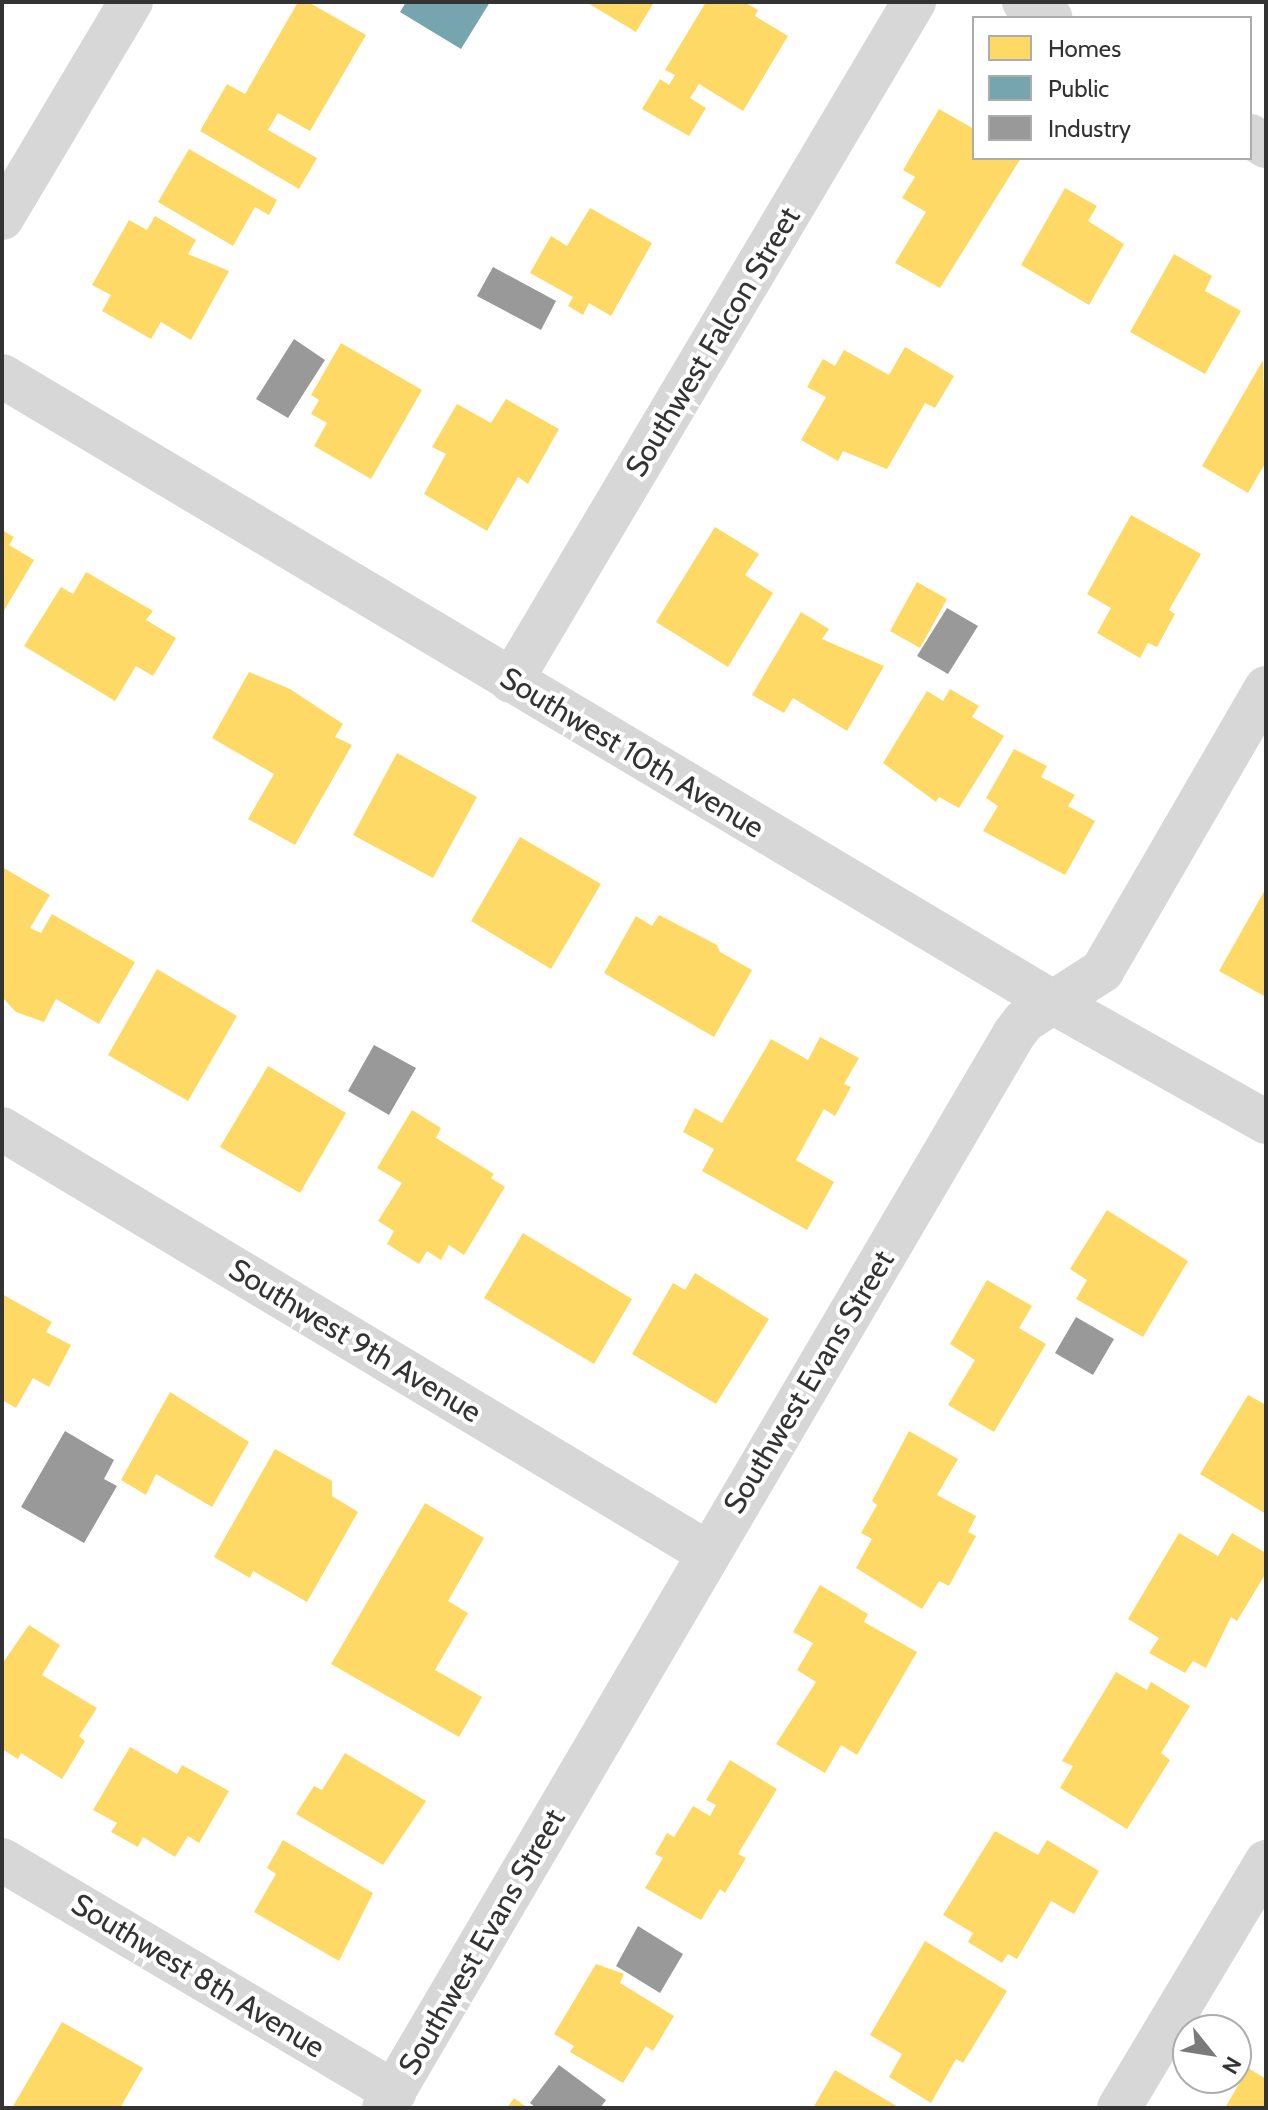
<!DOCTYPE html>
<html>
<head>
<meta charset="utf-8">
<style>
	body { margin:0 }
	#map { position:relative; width:1268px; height:2110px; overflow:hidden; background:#fff; font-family:Cabin,sans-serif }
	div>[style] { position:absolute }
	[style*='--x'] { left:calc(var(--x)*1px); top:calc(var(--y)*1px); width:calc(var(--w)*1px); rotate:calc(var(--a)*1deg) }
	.homes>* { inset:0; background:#ffd966 }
	.public>* { inset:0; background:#76a5af }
	.industry>* { inset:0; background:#999 }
	.minor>* { height:44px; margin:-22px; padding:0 22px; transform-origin:22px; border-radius:22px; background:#d7d7d7 }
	span { translate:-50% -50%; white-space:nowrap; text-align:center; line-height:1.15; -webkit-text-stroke:8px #fff; paint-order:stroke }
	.street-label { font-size:30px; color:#333 }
	.frame { position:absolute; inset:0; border:4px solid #333; pointer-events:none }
	.legend { position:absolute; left:972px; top:16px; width:280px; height:144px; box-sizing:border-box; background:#fff; border:2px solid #adadad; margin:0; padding:10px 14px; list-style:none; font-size:24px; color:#333 }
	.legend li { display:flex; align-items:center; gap:16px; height:40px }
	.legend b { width:40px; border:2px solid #adadad }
	.north { position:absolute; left:1172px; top:2014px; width:80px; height:80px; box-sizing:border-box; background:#fff; border:2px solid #adadad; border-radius:50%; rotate:120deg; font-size:22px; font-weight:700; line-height:32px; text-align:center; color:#333 }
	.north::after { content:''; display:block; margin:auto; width:28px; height:36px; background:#7a7a7a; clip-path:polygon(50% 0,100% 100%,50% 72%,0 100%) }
</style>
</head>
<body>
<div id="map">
	<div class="homes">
		<div style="clip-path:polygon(298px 2px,308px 2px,366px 35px,310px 131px,278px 113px,268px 130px,317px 158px,299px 189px,200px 131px,227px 84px,245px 94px)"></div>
		<div style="clip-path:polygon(586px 2px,654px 2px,636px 32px)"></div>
		<div style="clip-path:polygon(706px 2px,744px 2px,758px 10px,755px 16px,788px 36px,743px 111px,699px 84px,690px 98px,706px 108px,689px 136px,642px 109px,660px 79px,669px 85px,675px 75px,665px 70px)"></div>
		<div style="clip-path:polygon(939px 109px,974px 129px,974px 158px,1021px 158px,940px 288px,895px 263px,926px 212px,902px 198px,915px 177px,903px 170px)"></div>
		<div style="clip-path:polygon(189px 149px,277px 200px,269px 215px,255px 207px,233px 246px,158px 202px)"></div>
		<div style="clip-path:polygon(1065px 188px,1097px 206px,1088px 221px,1124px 244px,1089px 305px,1021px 265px)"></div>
		<div style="clip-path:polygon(590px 208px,652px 243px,611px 316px,589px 303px,583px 315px,568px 306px,573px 297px,530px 273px,551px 236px,567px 246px)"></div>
		<div style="clip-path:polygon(155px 216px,196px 240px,188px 254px,229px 271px,191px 340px,161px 322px,151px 339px,102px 311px,111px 295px,92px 285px,129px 220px,147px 230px)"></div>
		<div style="clip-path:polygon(1174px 254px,1212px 276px,1205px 291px,1241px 311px,1205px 374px,1130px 332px)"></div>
		<div style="clip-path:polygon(341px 343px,422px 390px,371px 479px,314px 446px,327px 423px,311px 414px,319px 400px,311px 395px)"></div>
		<div style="clip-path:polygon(905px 347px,954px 376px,935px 408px,925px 403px,887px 469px,843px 451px,838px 461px,801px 440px,826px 397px,807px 387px,823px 359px,835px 366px,844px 350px,889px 375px)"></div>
		<div style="clip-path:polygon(1263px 360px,1266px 462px,1248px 493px,1202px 466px)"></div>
		<div style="clip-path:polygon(506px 399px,559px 429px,528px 484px,518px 477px,487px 531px,424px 494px,446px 454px,432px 447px,457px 404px,491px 423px)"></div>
		<div style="clip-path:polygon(1131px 515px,1201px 554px,1169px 610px,1175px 614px,1157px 647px,1148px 643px,1140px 658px,1097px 633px,1111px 608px,1087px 594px)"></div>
		<div style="clip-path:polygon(715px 527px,759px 554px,745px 575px,773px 593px,728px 667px,656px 622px)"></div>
		<div style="clip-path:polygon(2px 530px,14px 537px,9px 545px,34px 560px,2px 614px)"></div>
		<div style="clip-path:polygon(86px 572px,153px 611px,146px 620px,176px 638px,153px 676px,136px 666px,115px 701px,24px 646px,61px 587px,73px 594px)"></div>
		<div style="clip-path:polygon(917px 582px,947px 599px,920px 648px,890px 631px)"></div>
		<div style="clip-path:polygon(801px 612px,829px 629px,822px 639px,884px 666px,847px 731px,793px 698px,784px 713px,752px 695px)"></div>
		<div style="clip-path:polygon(249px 672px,290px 689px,343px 724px,335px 737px,352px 745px,295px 845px,248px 819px,274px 774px,212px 738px)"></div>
		<div style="clip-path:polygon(950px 689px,979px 706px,972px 717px,1004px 736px,959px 808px,939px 797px,936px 802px,883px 763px,927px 691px,943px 701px)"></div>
		<div style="clip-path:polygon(1014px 749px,1047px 766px,1041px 777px,1075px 795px,1068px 806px,1095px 821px,1065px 875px,983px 831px,998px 806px,986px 798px)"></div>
		<div style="clip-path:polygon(397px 753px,477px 797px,433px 878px,353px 835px)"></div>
		<div style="clip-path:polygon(520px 837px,601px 884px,551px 969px,471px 921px)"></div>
		<div style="clip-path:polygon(2px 867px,50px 895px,30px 928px,41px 933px,52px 914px,135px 962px,99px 1024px,56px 999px,44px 1022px,16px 1012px,2px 997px)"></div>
		<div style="clip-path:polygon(1266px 888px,1266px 997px,1219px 971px)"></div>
		<div style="clip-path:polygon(659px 915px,717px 945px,720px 952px,752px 970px,714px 1037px,604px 973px,636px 916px,652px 926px)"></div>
		<div style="clip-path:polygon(157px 969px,237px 1016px,188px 1101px,108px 1055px)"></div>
		<div style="clip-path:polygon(820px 1037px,859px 1058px,844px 1084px,851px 1087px,835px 1116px,824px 1109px,796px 1160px,834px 1182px,807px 1230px,702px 1171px,714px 1149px,683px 1132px,695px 1108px,722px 1123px,771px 1039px,808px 1060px)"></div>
		<div style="clip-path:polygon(268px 1066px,346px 1113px,300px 1193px,220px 1147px)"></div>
		<div style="clip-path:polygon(412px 1110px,441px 1128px,436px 1138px,494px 1174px,491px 1178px,505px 1187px,464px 1255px,449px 1245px,441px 1260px,427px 1251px,419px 1264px,387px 1244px,394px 1231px,378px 1221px,402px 1183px,377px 1168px)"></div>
		<div style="clip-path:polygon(1107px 1210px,1188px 1261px,1143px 1337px,1076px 1299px,1087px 1280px,1070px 1269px)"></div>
		<div style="clip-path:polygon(523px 1233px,632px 1299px,594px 1364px,484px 1298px)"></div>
		<div style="clip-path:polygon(695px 1273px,769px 1319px,716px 1404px,632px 1354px,673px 1283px,685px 1290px)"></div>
		<div style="clip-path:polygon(987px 1280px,1032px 1306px,1019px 1328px,1046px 1344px,994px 1432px,948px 1405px,975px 1360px,950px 1344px)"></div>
		<div style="clip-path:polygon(2px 1294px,52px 1322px,46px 1332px,71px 1345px,49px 1387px,33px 1378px,16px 1408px,2px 1400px)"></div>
		<div style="clip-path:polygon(170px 1392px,249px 1442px,212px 1507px,156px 1474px,146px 1495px,121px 1480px)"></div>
		<div style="clip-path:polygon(1248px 1395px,1266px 1405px,1266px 1514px,1200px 1474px)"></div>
		<div style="clip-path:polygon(909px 1431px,958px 1459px,937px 1495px,976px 1516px,968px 1532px,976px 1536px,949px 1586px,939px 1581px,922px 1609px,856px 1568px,872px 1539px,861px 1533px,877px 1505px,872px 1501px)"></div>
		<div style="clip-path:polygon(275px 1449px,332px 1481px,332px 1496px,358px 1512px,307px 1602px,253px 1571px,250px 1578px,214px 1557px)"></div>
		<div style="clip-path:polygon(425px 1503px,484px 1538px,448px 1601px,468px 1613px,435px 1670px,482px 1697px,459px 1737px,331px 1664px)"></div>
		<div style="clip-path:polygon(1179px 1533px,1218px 1556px,1232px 1533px,1266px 1553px,1266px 1573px,1237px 1621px,1231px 1617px,1206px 1668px,1193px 1661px,1185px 1673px,1149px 1653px,1159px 1638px,1128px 1619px)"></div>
		<div style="clip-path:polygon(820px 1585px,868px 1614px,864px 1622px,917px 1652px,857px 1755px,841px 1745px,825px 1773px,776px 1744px,816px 1682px,797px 1670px,813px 1643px,793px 1632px)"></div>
		<div style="clip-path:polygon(29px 1625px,60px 1645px,42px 1675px,97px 1708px,79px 1736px,85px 1741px,62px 1779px,21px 1753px,18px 1759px,2px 1749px,2px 1664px)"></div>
		<div style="clip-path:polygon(1116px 1672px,1147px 1690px,1151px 1682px,1190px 1706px,1161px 1753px,1170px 1760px,1127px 1829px,1060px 1788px,1073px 1766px,1062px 1761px)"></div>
		<div style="clip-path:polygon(130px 1747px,177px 1774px,182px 1765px,229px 1791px,199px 1843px,188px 1836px,175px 1857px,143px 1837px,138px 1847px,111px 1832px,117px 1823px,93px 1810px)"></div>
		<div style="clip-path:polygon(345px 1753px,426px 1801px,383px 1865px,296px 1814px,314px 1786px,322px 1790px)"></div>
		<div style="clip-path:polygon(730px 1760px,777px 1789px,738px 1854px,746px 1858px,725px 1893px,720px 1889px,701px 1920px,645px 1888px,663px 1858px,655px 1854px,667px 1833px,674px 1837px,693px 1806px,710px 1816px,716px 1805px,706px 1800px)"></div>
		<div style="clip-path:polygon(995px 1831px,1038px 1855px,1047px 1840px,1099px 1871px,1074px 1914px,1051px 1901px,1017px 1959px,1008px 1954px,1002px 1963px,968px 1942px,973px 1933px,943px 1915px)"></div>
		<div style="clip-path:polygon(283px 1840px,373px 1893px,339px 1961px,254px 1912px,276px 1874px,267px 1868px)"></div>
		<div style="clip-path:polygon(925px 1941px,1007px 1991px,963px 2063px,956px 2059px,931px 2103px,889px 2077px,902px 2054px,870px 2035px)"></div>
		<div style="clip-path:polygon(596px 1964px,624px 1974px,620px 1983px,674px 2016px,653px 2051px,646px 2046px,623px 2083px,570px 2052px,574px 2046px,554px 2034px)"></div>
		<div style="clip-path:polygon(62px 2022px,143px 2068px,120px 2108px,12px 2108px)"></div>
		<div style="clip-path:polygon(1248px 2068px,1266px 2079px,1266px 2108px,1225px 2108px)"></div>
		<div style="clip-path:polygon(835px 2070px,900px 2108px,813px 2108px)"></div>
		<div style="clip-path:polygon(514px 2098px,528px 2108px,507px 2108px)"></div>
	</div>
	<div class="public">
		<div style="clip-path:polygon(406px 2px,490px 2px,461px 49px,400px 12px)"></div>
	</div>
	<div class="industry">
		<div style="clip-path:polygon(493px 267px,556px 301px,541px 330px,477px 296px)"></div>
		<div style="clip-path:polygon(294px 339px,325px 360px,288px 418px,256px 399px)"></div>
		<div style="clip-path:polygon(947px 608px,978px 626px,948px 674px,917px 656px)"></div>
		<div style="clip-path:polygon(374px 1045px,416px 1068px,389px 1115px,348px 1091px)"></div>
		<div style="clip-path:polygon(1076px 1317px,1114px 1339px,1093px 1375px,1055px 1353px)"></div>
		<div style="clip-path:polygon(65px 1431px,114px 1460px,104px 1479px,117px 1486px,84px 1543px,21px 1507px)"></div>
		<div style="clip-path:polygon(638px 1926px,683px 1954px,660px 1993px,616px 1966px)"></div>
		<div style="clip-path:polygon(559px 2065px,606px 2100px,600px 2108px,536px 2108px,530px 2103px)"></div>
	</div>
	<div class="minor">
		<div style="--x:1024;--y:2;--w:31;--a:31"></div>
		<div style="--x:1250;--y:136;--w:19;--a:32"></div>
		<div style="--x:2;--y:218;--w:252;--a:-59.2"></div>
		<div style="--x:2;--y:376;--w:1227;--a:30.79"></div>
		<div style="--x:1056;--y:1004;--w:241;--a:29.3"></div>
		<div style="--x:511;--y:681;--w:790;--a:-59.31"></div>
		<div style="--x:2;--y:1129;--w:824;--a:30.99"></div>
		<div style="--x:2;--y:1860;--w:456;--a:30.6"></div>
		<div style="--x:384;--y:2108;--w:1245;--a:-59.6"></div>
		<div style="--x:1014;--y:1034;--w:16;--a:-52"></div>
		<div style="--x:1024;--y:1021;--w:93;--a:-32.7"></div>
		<div style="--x:1102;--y:971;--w:327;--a:-59.9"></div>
		<div style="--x:1119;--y:2108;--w:287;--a:-59.1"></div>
	</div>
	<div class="street-label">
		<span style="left:713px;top:342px;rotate:-59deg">Southwest Falcon Street</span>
		<span style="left:632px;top:753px;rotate:31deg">Southwest 10th Avenue</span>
		<span style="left:355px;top:1341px;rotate:31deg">Southwest 9th Avenue</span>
		<span style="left:809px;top:1382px;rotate:-59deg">Southwest Evans Street</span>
		<span style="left:482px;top:1942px;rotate:-60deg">Southwest Evans Street</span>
		<span style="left:198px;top:1976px;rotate:31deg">Southwest 8th Avenue</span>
	</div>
	<div class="frame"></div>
	<ul class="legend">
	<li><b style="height:22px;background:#ffd966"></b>Homes</li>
	<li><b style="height:22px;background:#76a5af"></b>Public</li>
	<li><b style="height:22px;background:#999"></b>Industry</li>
	</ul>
	<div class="north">N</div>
</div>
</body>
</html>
